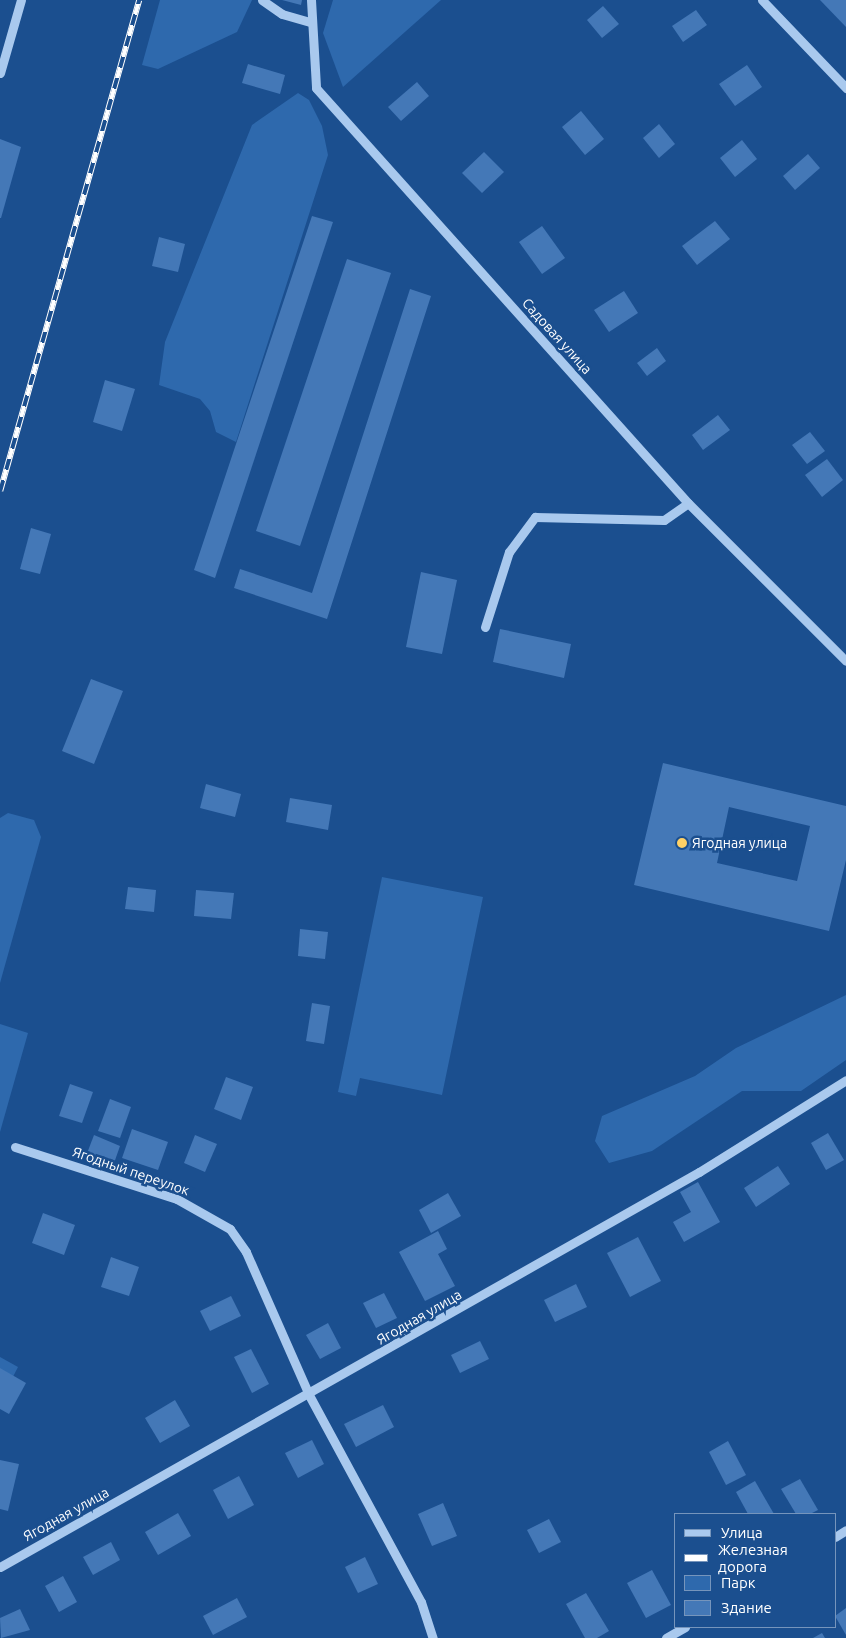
<!DOCTYPE html>
<html>
<head>
<meta charset="utf-8">
<style>
	body { margin:0 }
	#map { position:relative; width:846px; height:1638px; overflow:hidden; background:#1b4f8f; font-family:Ubuntu,sans-serif }
	div>[style] { position:absolute }
	[style*='--x'] { left:calc(var(--x)*1px); top:calc(var(--y)*1px); width:calc(var(--w)*1px); rotate:calc(var(--a)*1deg) }
	.green>* { inset:0; background:#2e69ad }
	.building>* { inset:0; background:#4478b7 }
	.minor>* { height:9px; margin:-4.5px; padding:0 4.5px; transform-origin:4.5px; border-radius:4.5px; background:#a9c9ee }
	.rail>* { height:5.5px; margin-top:-2.75px; transform-origin:0; background:repeating-linear-gradient(90deg,#1b4f8f 0 11px,#fff 0 22px); box-sizing:border-box; border-block:1px solid #fff }
	.dots>* { width:14px; height:14px; translate:-50% -50%; box-sizing:border-box; border:2px solid #1b4f8f; border-radius:50% }
	span { translate:-50% -50%; white-space:nowrap; text-align:center; line-height:1.15; -webkit-text-stroke:5px #1b4f8f; paint-order:stroke }
	.street-label { font-size:14px; color:#fff }
	.poi-label { font-size:14px; color:#fff }
	.left { translate:0 -50%; text-align:left }
	.legend { position:absolute; left:674px; top:1513px; width:162px; height:115px; box-sizing:border-box; background:#1b4f8f; border:1px solid #7695bc; margin:0; padding:6px 9px; list-style:none; font-size:15px; color:#fff }
	.legend li { display:flex; align-items:center; gap:10px; height:25px }
	.legend b { width:25px; border:1px solid #7695bc }
</style>
</head>
<body>
<div id="map">
	<div class="green">
		<div style="clip-path:polygon(160px 0,252px 0,237px 32px,158px 69px,142px 65px)"></div>
		<div style="clip-path:polygon(333px 0,441px 0,343px 87px,323px 33px)"></div>
		<div style="clip-path:polygon(298px 93px,309px 100px,322px 126px,328px 155px,236px 442px,216px 432px,210px 411px,200px 399px,159px 385px,165px 342px,252px 125px)"></div>
		<div style="clip-path:polygon(8px 813px,34px 820px,41px 837px,0 983px,0 818px)"></div>
		<div style="clip-path:polygon(382px 877px,483px 897px,442px 1095px,360px 1078px,356px 1096px,338px 1092px)"></div>
		<div style="clip-path:polygon(846px 995px,846px 1060px,801px 1091px,742px 1091px,652px 1151px,609px 1163px,595px 1141px,602px 1116px,695px 1076px,736px 1048px)"></div>
		<div style="clip-path:polygon(0 1024px,28px 1033px,0 1132px)"></div>
		<div style="clip-path:polygon(0 1357px,18px 1367px,0 1402px)"></div>
	</div>
	<div class="building">
		<div style="clip-path:polygon(282px 0,302px 0,301px 5px)"></div>
		<div style="clip-path:polygon(820px 0,846px 0,846px 27px)"></div>
		<div style="clip-path:polygon(603px 6px,619px 24px,602px 38px,587px 20px)"></div>
		<div style="clip-path:polygon(696px 10px,707px 25px,683px 42px,672px 26px)"></div>
		<div style="clip-path:polygon(248px 64px,285px 75px,280px 94px,242px 83px)"></div>
		<div style="clip-path:polygon(747px 65px,762px 87px,735px 106px,719px 84px)"></div>
		<div style="clip-path:polygon(417px 82px,429px 96px,401px 121px,388px 107px)"></div>
		<div style="clip-path:polygon(581px 111px,604px 139px,585px 155px,562px 127px)"></div>
		<div style="clip-path:polygon(659px 124px,675px 144px,659px 158px,643px 138px)"></div>
		<div style="clip-path:polygon(0 139px,21px 147px,1px 218px,0 218px)"></div>
		<div style="clip-path:polygon(742px 140px,757px 159px,735px 177px,720px 158px)"></div>
		<div style="clip-path:polygon(484px 152px,504px 172px,482px 193px,462px 173px)"></div>
		<div style="clip-path:polygon(808px 154px,820px 168px,795px 190px,783px 176px)"></div>
		<div style="clip-path:polygon(312px 216px,333px 222px,215px 578px,194px 570px)"></div>
		<div style="clip-path:polygon(715px 221px,730px 239px,697px 265px,682px 246px)"></div>
		<div style="clip-path:polygon(542px 226px,565px 258px,542px 274px,519px 242px)"></div>
		<div style="clip-path:polygon(159px 237px,185px 244px,178px 272px,152px 266px)"></div>
		<div style="clip-path:polygon(347px 259px,391px 273px,300px 546px,256px 531px)"></div>
		<div style="clip-path:polygon(410px 289px,431px 296px,327px 619px,234px 588px,240px 569px,312px 593px)"></div>
		<div style="clip-path:polygon(624px 291px,638px 313px,609px 332px,594px 310px)"></div>
		<div style="clip-path:polygon(657px 348px,666px 361px,647px 376px,637px 363px)"></div>
		<div style="clip-path:polygon(105px 380px,135px 389px,122px 431px,93px 422px)"></div>
		<div style="clip-path:polygon(718px 415px,730px 430px,703px 450px,692px 435px)"></div>
		<div style="clip-path:polygon(810px 432px,825px 451px,807px 464px,792px 445px)"></div>
		<div style="clip-path:polygon(827px 459px,843px 480px,822px 497px,805px 475px)"></div>
		<div style="clip-path:polygon(31px 528px,51px 534px,40px 574px,20px 569px)"></div>
		<div style="clip-path:polygon(421px 572px,457px 580px,442px 654px,406px 647px)"></div>
		<div style="clip-path:polygon(500px 629px,571px 644px,564px 678px,493px 662px)"></div>
		<div style="clip-path:polygon(91px 679px,123px 691px,94px 764px,62px 751px)"></div>
		<div style="clip-path:polygon(evenodd,663px 763px,846px 806px,846px 860px,829px 931px,634px 885px,663px 763px,729px 807px,810px 826px,797px 881px,717px 863px,729px 807px)"></div>
		<div style="clip-path:polygon(206px 784px,241px 794px,235px 817px,200px 808px)"></div>
		<div style="clip-path:polygon(290px 798px,332px 805px,328px 830px,286px 822px)"></div>
		<div style="clip-path:polygon(128px 887px,156px 890px,154px 912px,125px 909px)"></div>
		<div style="clip-path:polygon(196px 890px,234px 893px,231px 919px,194px 916px)"></div>
		<div style="clip-path:polygon(300px 929px,328px 932px,325px 959px,298px 956px)"></div>
		<div style="clip-path:polygon(312px 1003px,330px 1006px,324px 1044px,306px 1041px)"></div>
		<div style="clip-path:polygon(226px 1077px,253px 1087px,241px 1120px,214px 1109px)"></div>
		<div style="clip-path:polygon(70px 1084px,93px 1092px,82px 1123px,59px 1116px)"></div>
		<div style="clip-path:polygon(110px 1099px,131px 1107px,120px 1138px,98px 1131px)"></div>
		<div style="clip-path:polygon(132px 1129px,168px 1142px,158px 1170px,122px 1158px)"></div>
		<div style="clip-path:polygon(828px 1133px,844px 1160px,826px 1170px,811px 1143px)"></div>
		<div style="clip-path:polygon(94px 1135px,120px 1146px,113px 1166px,86px 1156px)"></div>
		<div style="clip-path:polygon(195px 1135px,217px 1144px,205px 1172px,184px 1163px)"></div>
		<div style="clip-path:polygon(778px 1166px,790px 1184px,756px 1207px,744px 1188px)"></div>
		<div style="clip-path:polygon(698px 1182px,720px 1222px,684px 1242px,673px 1222px,691px 1212px,680px 1192px)"></div>
		<div style="clip-path:polygon(448px 1193px,461px 1216px,431px 1233px,419px 1210px)"></div>
		<div style="clip-path:polygon(43px 1213px,75px 1225px,64px 1255px,32px 1243px)"></div>
		<div style="clip-path:polygon(438px 1231px,447px 1249px,438px 1254px,455px 1286px,425px 1301px,399px 1252px)"></div>
		<div style="clip-path:polygon(638px 1237px,661px 1281px,630px 1297px,607px 1253px)"></div>
		<div style="clip-path:polygon(111px 1257px,139px 1267px,129px 1296px,101px 1287px)"></div>
		<div style="clip-path:polygon(576px 1284px,587px 1307px,555px 1322px,544px 1300px)"></div>
		<div style="clip-path:polygon(384px 1293px,397px 1318px,376px 1328px,363px 1303px)"></div>
		<div style="clip-path:polygon(231px 1296px,241px 1316px,210px 1331px,200px 1311px)"></div>
		<div style="clip-path:polygon(328px 1323px,341px 1348px,320px 1359px,306px 1335px)"></div>
		<div style="clip-path:polygon(480px 1341px,489px 1359px,460px 1373px,451px 1355px)"></div>
		<div style="clip-path:polygon(251px 1349px,269px 1384px,252px 1393px,234px 1357px)"></div>
		<div style="clip-path:polygon(0 1368px,26px 1383px,9px 1414px,0 1409px)"></div>
		<div style="clip-path:polygon(175px 1400px,190px 1426px,160px 1443px,145px 1418px)"></div>
		<div style="clip-path:polygon(383px 1405px,394px 1427px,356px 1447px,344px 1424px)"></div>
		<div style="clip-path:polygon(312px 1440px,324px 1464px,298px 1478px,285px 1453px)"></div>
		<div style="clip-path:polygon(728px 1441px,746px 1475px,726px 1485px,709px 1452px)"></div>
		<div style="clip-path:polygon(0 1460px,19px 1464px,8px 1511px,0 1509px)"></div>
		<div style="clip-path:polygon(239px 1476px,254px 1505px,228px 1519px,213px 1490px)"></div>
		<div style="clip-path:polygon(800px 1479px,818px 1510px,810px 1514px,796px 1514px,781px 1489px)"></div>
		<div style="clip-path:polygon(755px 1481px,774px 1514px,748px 1514px,736px 1492px)"></div>
		<div style="clip-path:polygon(443px 1503px,457px 1536px,432px 1546px,418px 1514px)"></div>
		<div style="clip-path:polygon(178px 1513px,191px 1536px,158px 1555px,145px 1532px)"></div>
		<div style="clip-path:polygon(549px 1519px,561px 1542px,539px 1553px,527px 1530px)"></div>
		<div style="clip-path:polygon(111px 1542px,120px 1560px,93px 1575px,83px 1557px)"></div>
		<div style="clip-path:polygon(365px 1557px,378px 1584px,358px 1593px,345px 1567px)"></div>
		<div style="clip-path:polygon(652px 1570px,671px 1605px,646px 1618px,627px 1583px)"></div>
		<div style="clip-path:polygon(63px 1576px,77px 1602px,59px 1612px,45px 1586px)"></div>
		<div style="clip-path:polygon(586px 1593px,609px 1631px,597px 1638px,585px 1638px,566px 1604px)"></div>
		<div style="clip-path:polygon(237px 1598px,247px 1617px,213px 1635px,203px 1616px)"></div>
		<div style="clip-path:polygon(846px 1608px,846px 1635px,835px 1616px)"></div>
		<div style="clip-path:polygon(20px 1609px,30px 1630px,1px 1638px,0 1618px)"></div>
		<div style="clip-path:polygon(822px 1633px,825px 1638px,813px 1638px)"></div>
	</div>
	<div class="minor">
		<div style="--x:262;--y:0;--w:24;--a:35"></div>
		<div style="--x:282;--y:14;--w:29;--a:16"></div>
		<div style="--x:311;--y:0;--w:88;--a:86.7"></div>
		<div style="--x:316;--y:88;--w:557;--a:48.13"></div>
		<div style="--x:688;--y:503;--w:223;--a:45"></div>
		<div style="--x:762;--y:0;--w:122;--a:46.3"></div>
		<div style="--x:0;--y:73;--w:76;--a:-74"></div>
		<div style="--x:485;--y:627;--w:79;--a:-72.3"></div>
		<div style="--x:509;--y:552;--w:44;--a:-53.4"></div>
		<div style="--x:535;--y:517;--w:129;--a:1.3"></div>
		<div style="--x:664;--y:520;--w:29;--a:-35"></div>
		<div style="--x:15;--y:1147;--w:170;--a:17.8"></div>
		<div style="--x:177;--y:1199;--w:61;--a:29.5"></div>
		<div style="--x:230;--y:1229;--w:28;--a:55"></div>
		<div style="--x:246;--y:1252;--w:156;--a:66.2"></div>
		<div style="--x:309;--y:1395;--w:235;--a:61.6"></div>
		<div style="--x:421;--y:1602;--w:38;--a:72"></div>
		<div style="--x:835;--y:1537;--w:13;--a:-32"></div>
		<div style="--x:0;--y:1567;--w:803;--a:-29.47"></div>
		<div style="--x:699;--y:1172;--w:173;--a:-32"></div>
		<div style="--x:666;--y:1638;--w:22;--a:-30"></div>
	</div>
	<div class="rail">
		<div style="--x:0;--y:491;--w:510;--a:-74.19"></div>
	</div>
	<div class="dots">
		<div style="left:682px;top:843px;background:#ffd166"></div>
	</div>
	<div class="street-label">
		<span style="left:557px;top:336px;rotate:48deg">Садовая улица</span>
		<span style="left:131px;top:1171px;rotate:19deg">Ягодный переулок</span>
		<span style="left:419px;top:1317px;rotate:-30deg">Ягодная улица</span>
		<span style="left:66px;top:1514px;rotate:-29deg">Ягодная улица</span>
	</div>
	<div class="poi-label">
		<span class="left" style="left:692px;top:843px">Ягодная улица</span>
	</div>
	<ul class="legend">
	<li><b style="height:6px;background:#a9c9ee"></b>Улица</li>
	<li><b style="height:6px;background:#fff"></b>Железная дорога</li>
	<li><b style="height:14px;background:#2e69ad"></b>Парк</li>
	<li><b style="height:14px;background:#4478b7"></b>Здание</li>
	</ul>
</div>
</body>
</html>
